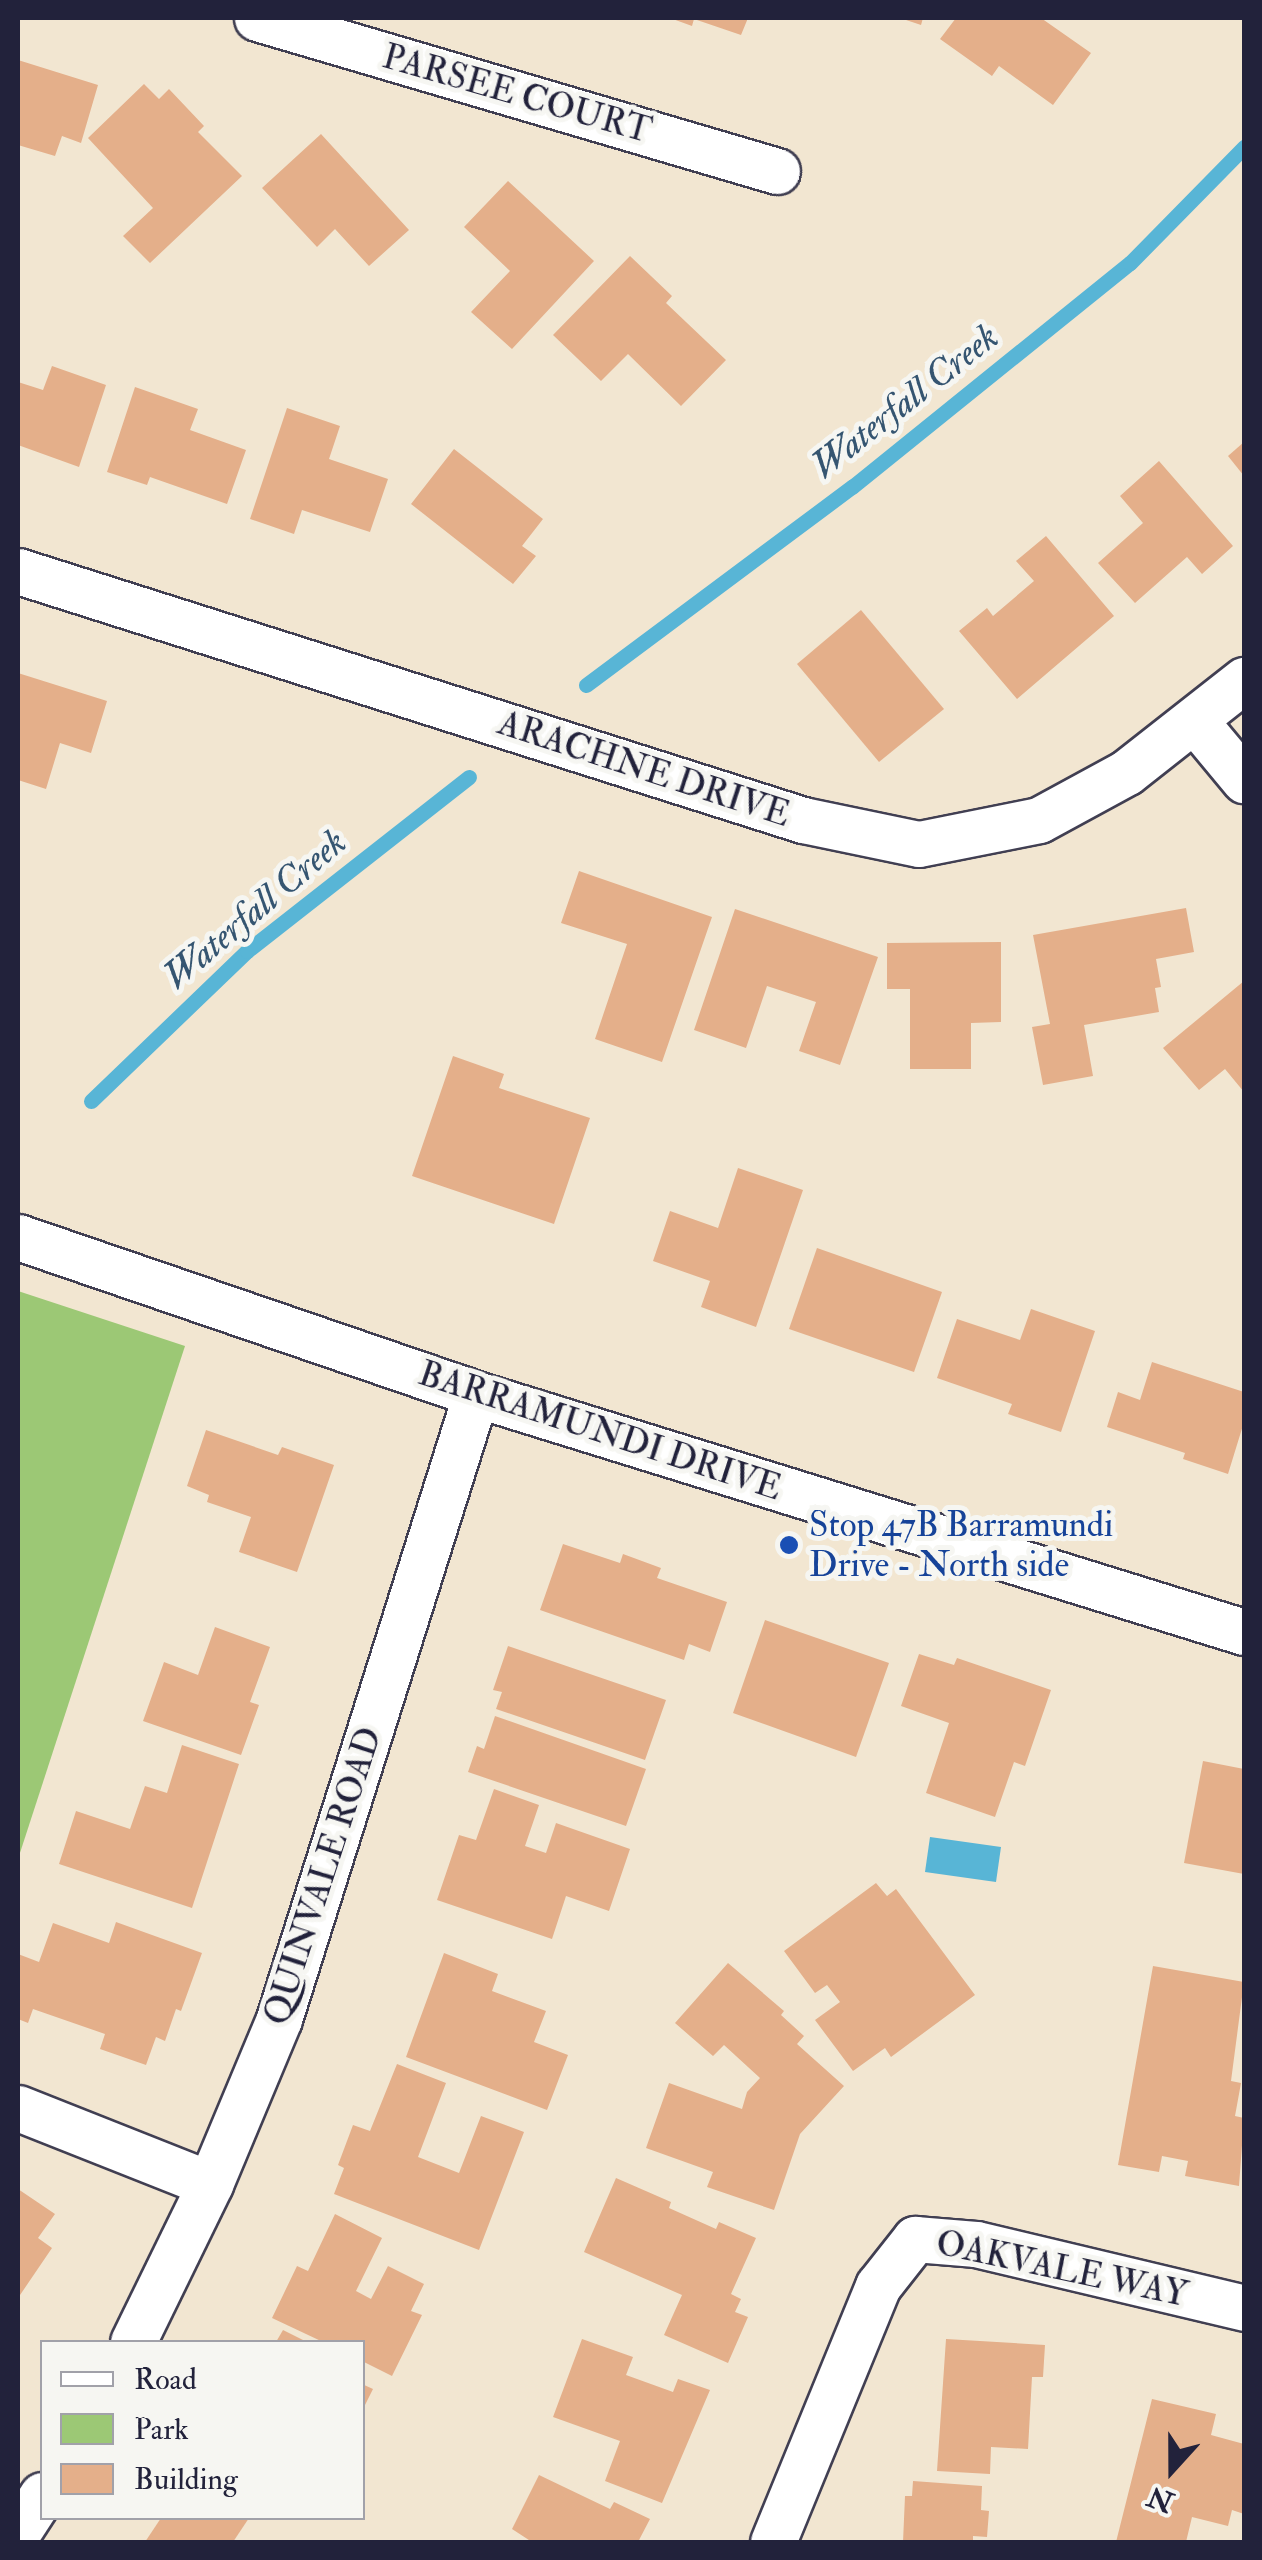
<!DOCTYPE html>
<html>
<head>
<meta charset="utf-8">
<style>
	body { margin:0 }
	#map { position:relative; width:1262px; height:2560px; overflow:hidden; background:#f2e6d1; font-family:"IM FELL Double Pica",serif }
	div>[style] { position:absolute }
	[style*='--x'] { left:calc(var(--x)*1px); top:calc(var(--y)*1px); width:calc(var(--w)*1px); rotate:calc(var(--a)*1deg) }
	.green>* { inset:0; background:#9cc875 }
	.water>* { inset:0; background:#58b5d6 }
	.stream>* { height:15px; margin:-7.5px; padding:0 7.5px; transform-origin:7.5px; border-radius:7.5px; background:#58b5d6 }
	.building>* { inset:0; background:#e4af8a }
	.roads { filter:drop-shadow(2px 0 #413f52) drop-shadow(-2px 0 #413f52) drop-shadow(0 2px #413f52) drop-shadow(0 -2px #413f52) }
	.street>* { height:45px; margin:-22.5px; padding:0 22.5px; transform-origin:22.5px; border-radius:22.5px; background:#fff }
	.dots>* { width:28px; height:28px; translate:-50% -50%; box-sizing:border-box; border:5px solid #f6f6f2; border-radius:50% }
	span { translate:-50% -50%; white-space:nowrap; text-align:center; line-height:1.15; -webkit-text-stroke:10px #f6f6f2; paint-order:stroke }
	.street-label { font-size:35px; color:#22223b }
	.transit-label { font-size:35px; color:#164399 }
	.left { translate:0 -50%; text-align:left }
	.water-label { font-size:38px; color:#355571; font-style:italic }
	.frame { position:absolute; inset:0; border:20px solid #22223b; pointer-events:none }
	.legend { position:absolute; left:40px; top:2340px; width:325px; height:180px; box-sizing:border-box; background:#f6f6f2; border:2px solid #a1a1a9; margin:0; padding:12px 18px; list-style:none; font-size:30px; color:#22223b }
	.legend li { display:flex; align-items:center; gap:20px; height:50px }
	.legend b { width:50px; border:2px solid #a1a1a9 }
	.north { position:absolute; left:1122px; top:2420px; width:100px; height:100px; -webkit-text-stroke:8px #f6f6f2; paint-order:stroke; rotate:201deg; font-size:28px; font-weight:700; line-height:40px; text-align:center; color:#22223b }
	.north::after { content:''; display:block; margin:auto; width:35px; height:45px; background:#22223b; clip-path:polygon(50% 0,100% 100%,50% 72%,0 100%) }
</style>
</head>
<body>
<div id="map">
	<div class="green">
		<div style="clip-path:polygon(18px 1291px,185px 1346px,18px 1859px)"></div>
	</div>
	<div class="water">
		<div style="clip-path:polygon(930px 1837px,1001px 1847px,996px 1882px,925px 1872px)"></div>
	</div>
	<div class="stream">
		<div style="--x:586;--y:685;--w:332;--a:-36.7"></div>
		<div style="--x:852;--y:487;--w:357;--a:-38.9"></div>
		<div style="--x:1130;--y:263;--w:163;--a:-45.5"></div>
		<div style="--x:91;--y:1101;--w:216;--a:-43.9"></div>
		<div style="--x:247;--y:951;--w:282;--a:-38.1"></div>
	</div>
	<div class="building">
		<div style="clip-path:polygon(670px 18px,748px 18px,741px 35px,694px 19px,692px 26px)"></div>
		<div style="clip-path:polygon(900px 18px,923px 18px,921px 25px)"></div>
		<div style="clip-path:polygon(956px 18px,1041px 18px,1091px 53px,1053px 105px,999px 66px,992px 76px,940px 39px)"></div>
		<div style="clip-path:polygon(18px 60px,98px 85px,81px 143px,62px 136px,55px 156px,18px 145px)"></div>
		<div style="clip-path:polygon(144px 84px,159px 99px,169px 89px,204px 126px,198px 132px,242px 176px,150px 263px,123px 236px,153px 208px,88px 138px)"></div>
		<div style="clip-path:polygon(321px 134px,409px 230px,369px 266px,335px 229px,317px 247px,262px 188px)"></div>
		<div style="clip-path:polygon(508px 181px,594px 261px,512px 349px,471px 312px,510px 271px,464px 227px)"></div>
		<div style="clip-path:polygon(630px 256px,672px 296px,666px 303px,726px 360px,681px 406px,628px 354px,601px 381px,553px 335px)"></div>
		<div style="clip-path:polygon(52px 366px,106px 385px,79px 467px,18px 445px,18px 382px,43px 390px)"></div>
		<div style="clip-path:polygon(135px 387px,198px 409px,190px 430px,246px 450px,227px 504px,150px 477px,147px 485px,107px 472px)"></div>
		<div style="clip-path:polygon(287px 408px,340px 426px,329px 459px,388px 479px,370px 532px,302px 510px,294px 534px,250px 519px)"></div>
		<div style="clip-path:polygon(1244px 442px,1244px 476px,1228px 456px)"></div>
		<div style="clip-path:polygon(454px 449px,543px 519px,522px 546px,536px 556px,513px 584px,411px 504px)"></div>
		<div style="clip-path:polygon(1159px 461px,1233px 546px,1202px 574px,1187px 557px,1135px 603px,1098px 563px,1143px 523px,1120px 496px)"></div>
		<div style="clip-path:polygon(1046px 536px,1114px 616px,1017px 699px,959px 631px,987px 608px,993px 616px,1034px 581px,1016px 561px)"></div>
		<div style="clip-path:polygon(861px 610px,944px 709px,879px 762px,797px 664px)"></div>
		<div style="clip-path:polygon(18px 673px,107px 701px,91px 753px,60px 743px,46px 789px,18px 780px)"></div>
		<div style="clip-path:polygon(579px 871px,712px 917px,662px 1062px,595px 1039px,627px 944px,561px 923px)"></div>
		<div style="clip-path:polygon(1186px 908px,1194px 952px,1156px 959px,1161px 987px,1155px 988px,1159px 1012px,1084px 1025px,1093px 1076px,1043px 1085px,1032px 1027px,1050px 1024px,1033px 935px)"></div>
		<div style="clip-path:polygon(735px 909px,878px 957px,840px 1065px,799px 1051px,816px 1002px,767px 986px,746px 1048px,694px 1030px)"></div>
		<div style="clip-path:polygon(1001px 942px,1001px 1022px,971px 1023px,971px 1069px,910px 1069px,910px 989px,887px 989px,887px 943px)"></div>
		<div style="clip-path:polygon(1244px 981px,1244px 1092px,1225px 1069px,1199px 1090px,1163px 1048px)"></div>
		<div style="clip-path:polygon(453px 1056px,504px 1074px,499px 1088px,590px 1118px,554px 1224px,412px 1176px)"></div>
		<div style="clip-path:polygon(738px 1168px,803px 1190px,756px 1327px,701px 1307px,710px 1281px,653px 1261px,670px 1211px,718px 1228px)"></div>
		<div style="clip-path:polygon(817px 1248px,942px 1292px,914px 1372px,789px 1329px)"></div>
		<div style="clip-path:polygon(1031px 1309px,1095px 1331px,1061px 1432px,1008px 1414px,1012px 1404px,937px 1378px,957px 1319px,1020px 1340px)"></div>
		<div style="clip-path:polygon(1152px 1362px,1244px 1392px,1244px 1422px,1228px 1474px,1183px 1459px,1185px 1453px,1107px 1427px,1118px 1392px,1140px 1400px)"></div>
		<div style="clip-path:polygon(206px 1430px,278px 1455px,282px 1447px,334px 1465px,297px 1572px,239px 1552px,251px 1517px,207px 1502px,209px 1495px,187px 1486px)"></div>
		<div style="clip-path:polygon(563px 1544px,620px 1563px,623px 1554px,661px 1568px,657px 1578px,727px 1602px,710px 1652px,689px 1644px,684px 1660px,540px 1610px)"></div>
		<div style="clip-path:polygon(765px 1620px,889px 1663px,856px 1757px,733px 1713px)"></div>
		<div style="clip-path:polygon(215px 1627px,270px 1647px,250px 1702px,259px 1705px,241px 1755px,143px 1721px,164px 1662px,198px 1675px)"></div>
		<div style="clip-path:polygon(508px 1646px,666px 1700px,645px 1760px,496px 1709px,502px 1692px,493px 1690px)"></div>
		<div style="clip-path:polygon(919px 1654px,954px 1665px,957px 1658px,1051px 1690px,1025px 1766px,1014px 1762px,995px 1817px,926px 1793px,949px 1723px,901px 1706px)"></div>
		<div style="clip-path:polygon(495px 1716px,646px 1769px,626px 1826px,468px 1772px,477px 1746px,484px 1749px)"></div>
		<div style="clip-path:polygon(182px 1745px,239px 1764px,192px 1908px,59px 1864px,76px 1811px,130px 1829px,145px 1786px,167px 1793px)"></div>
		<div style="clip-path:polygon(1203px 1761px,1244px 1769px,1244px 1874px,1184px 1863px)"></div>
		<div style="clip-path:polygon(494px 1789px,539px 1805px,525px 1846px,546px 1853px,556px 1823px,630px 1849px,609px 1911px,566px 1896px,552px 1939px,437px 1900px,459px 1835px,476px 1840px)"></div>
		<div style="clip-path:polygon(876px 1883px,887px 1896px,896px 1889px,975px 1995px,891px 2057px,885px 2048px,853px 2071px,815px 2020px,840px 2002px,827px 1985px,815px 1993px,784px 1951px)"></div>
		<div style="clip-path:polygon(116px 1922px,202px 1953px,181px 2011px,176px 2009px,165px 2041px,156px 2037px,146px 2065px,100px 2049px,105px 2034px,33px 2009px,28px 2023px,18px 2019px,18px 1954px,39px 1962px,53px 1923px,109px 1943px)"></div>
		<div style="clip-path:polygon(444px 1953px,498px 1974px,492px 1991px,546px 2011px,534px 2042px,568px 2055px,547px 2110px,406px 2057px)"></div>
		<div style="clip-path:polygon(728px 1963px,784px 2011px,781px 2015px,804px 2036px,797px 2044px,844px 2086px,800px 2134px,774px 2210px,707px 2187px,713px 2172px,646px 2148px,669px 2083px,742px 2109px,747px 2092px,760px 2078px,724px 2045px,713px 2056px,675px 2023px)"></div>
		<div style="clip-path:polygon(1153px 1966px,1244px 1982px,1231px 2081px,1241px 2083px,1235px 2116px,1244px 2118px,1239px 2186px,1185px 2176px,1188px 2161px,1162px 2156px,1159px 2172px,1118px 2165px)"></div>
		<div style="clip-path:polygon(397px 2064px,446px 2083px,418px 2157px,459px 2173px,481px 2116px,524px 2132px,479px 2250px,334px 2194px,344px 2168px,338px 2165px,353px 2125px,370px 2131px)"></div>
		<div style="clip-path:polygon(616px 2178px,671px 2202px,669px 2208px,716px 2229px,719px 2222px,756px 2238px,731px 2294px,741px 2299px,735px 2312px,748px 2317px,728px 2363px,664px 2335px,682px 2295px,584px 2252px)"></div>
		<div style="clip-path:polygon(18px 2189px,55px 2214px,38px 2238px,52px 2248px,18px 2298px)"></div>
		<div style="clip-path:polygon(335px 2214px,382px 2238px,356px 2291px,371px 2299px,388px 2266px,424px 2284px,411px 2311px,422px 2315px,392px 2376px,362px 2361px,362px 2342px,323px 2342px,272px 2318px,297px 2266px,308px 2271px)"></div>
		<div style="clip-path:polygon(283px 2330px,307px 2342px,276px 2342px)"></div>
		<div style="clip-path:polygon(582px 2339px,633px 2357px,626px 2375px,673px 2392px,678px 2379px,710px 2390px,662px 2503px,605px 2481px,620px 2441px,553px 2417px)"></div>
		<div style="clip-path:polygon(946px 2339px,1045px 2345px,1043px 2377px,1032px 2377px,1028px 2449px,991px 2447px,990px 2474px,937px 2471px)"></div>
		<div style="clip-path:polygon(362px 2384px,373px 2389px,362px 2411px)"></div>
		<div style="clip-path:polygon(1152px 2399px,1216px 2414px,1211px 2435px,1244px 2444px,1244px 2514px,1232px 2510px,1228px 2526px,1192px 2517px,1186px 2542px,1116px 2542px)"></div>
		<div style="clip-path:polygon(539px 2475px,610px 2509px,614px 2502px,650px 2519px,638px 2542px,532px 2542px,512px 2529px)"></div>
		<div style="clip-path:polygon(913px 2481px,982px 2486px,981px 2510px,989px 2511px,987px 2537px,973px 2536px,973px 2542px,903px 2542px,905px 2496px,912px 2496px)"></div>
		<div style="clip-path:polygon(161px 2518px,249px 2518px,233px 2542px,145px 2542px)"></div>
	</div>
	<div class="roads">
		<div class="street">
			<div style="--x:257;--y:18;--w:542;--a:16.4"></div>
			<div style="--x:18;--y:571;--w:824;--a:17.6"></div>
			<div style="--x:803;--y:820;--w:118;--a:11.7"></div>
			<div style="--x:919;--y:844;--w:122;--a:-11.3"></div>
			<div style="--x:1039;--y:820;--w:100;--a:-28.6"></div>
			<div style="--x:1127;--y:772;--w:149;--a:-38.2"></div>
			<div style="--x:1195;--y:721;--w:77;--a:50.3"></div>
			<div style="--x:18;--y:1237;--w:484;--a:18.9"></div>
			<div style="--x:476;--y:1394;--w:804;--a:17.22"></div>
			<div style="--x:18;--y:2108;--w:206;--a:21.6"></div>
			<div style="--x:133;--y:2342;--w:176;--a:-64"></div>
			<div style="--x:210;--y:2184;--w:179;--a:-67.3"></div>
			<div style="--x:279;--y:2019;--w:655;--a:-72.51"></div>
			<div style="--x:18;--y:2532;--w:44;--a:-57"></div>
			<div style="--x:773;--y:2542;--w:277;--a:-67.7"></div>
			<div style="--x:878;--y:2286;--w:60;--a:-51.8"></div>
			<div style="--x:915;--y:2239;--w:61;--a:4.7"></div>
			<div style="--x:976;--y:2244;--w:276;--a:13.4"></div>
		</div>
	</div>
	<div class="dots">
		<div style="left:789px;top:1545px;background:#1a4fb4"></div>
	</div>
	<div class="street-label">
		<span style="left:517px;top:94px;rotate:16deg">PARSEE COURT</span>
		<span style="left:644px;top:769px;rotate:18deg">ARACHNE DRIVE</span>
		<span style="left:600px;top:1431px;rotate:18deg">BARRAMUNDI DRIVE</span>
		<span style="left:323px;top:1876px;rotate:-72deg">QUINVALE ROAD</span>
		<span style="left:1062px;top:2269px;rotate:12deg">OAKVALE WAY</span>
	</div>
	<div class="transit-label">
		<span class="left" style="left:809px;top:1545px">Stop 47B Barramundi<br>Drive - North side</span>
	</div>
	<div class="water-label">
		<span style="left:905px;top:402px;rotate:-38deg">Waterfall Creek</span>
		<span style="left:255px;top:910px;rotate:-40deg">Waterfall Creek</span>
	</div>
	<div class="frame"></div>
	<ul class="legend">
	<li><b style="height:12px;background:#fff"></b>Road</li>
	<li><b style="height:28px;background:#9cc875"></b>Park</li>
	<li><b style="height:28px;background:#e4af8a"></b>Building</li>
	</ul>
	<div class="north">N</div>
</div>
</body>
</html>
